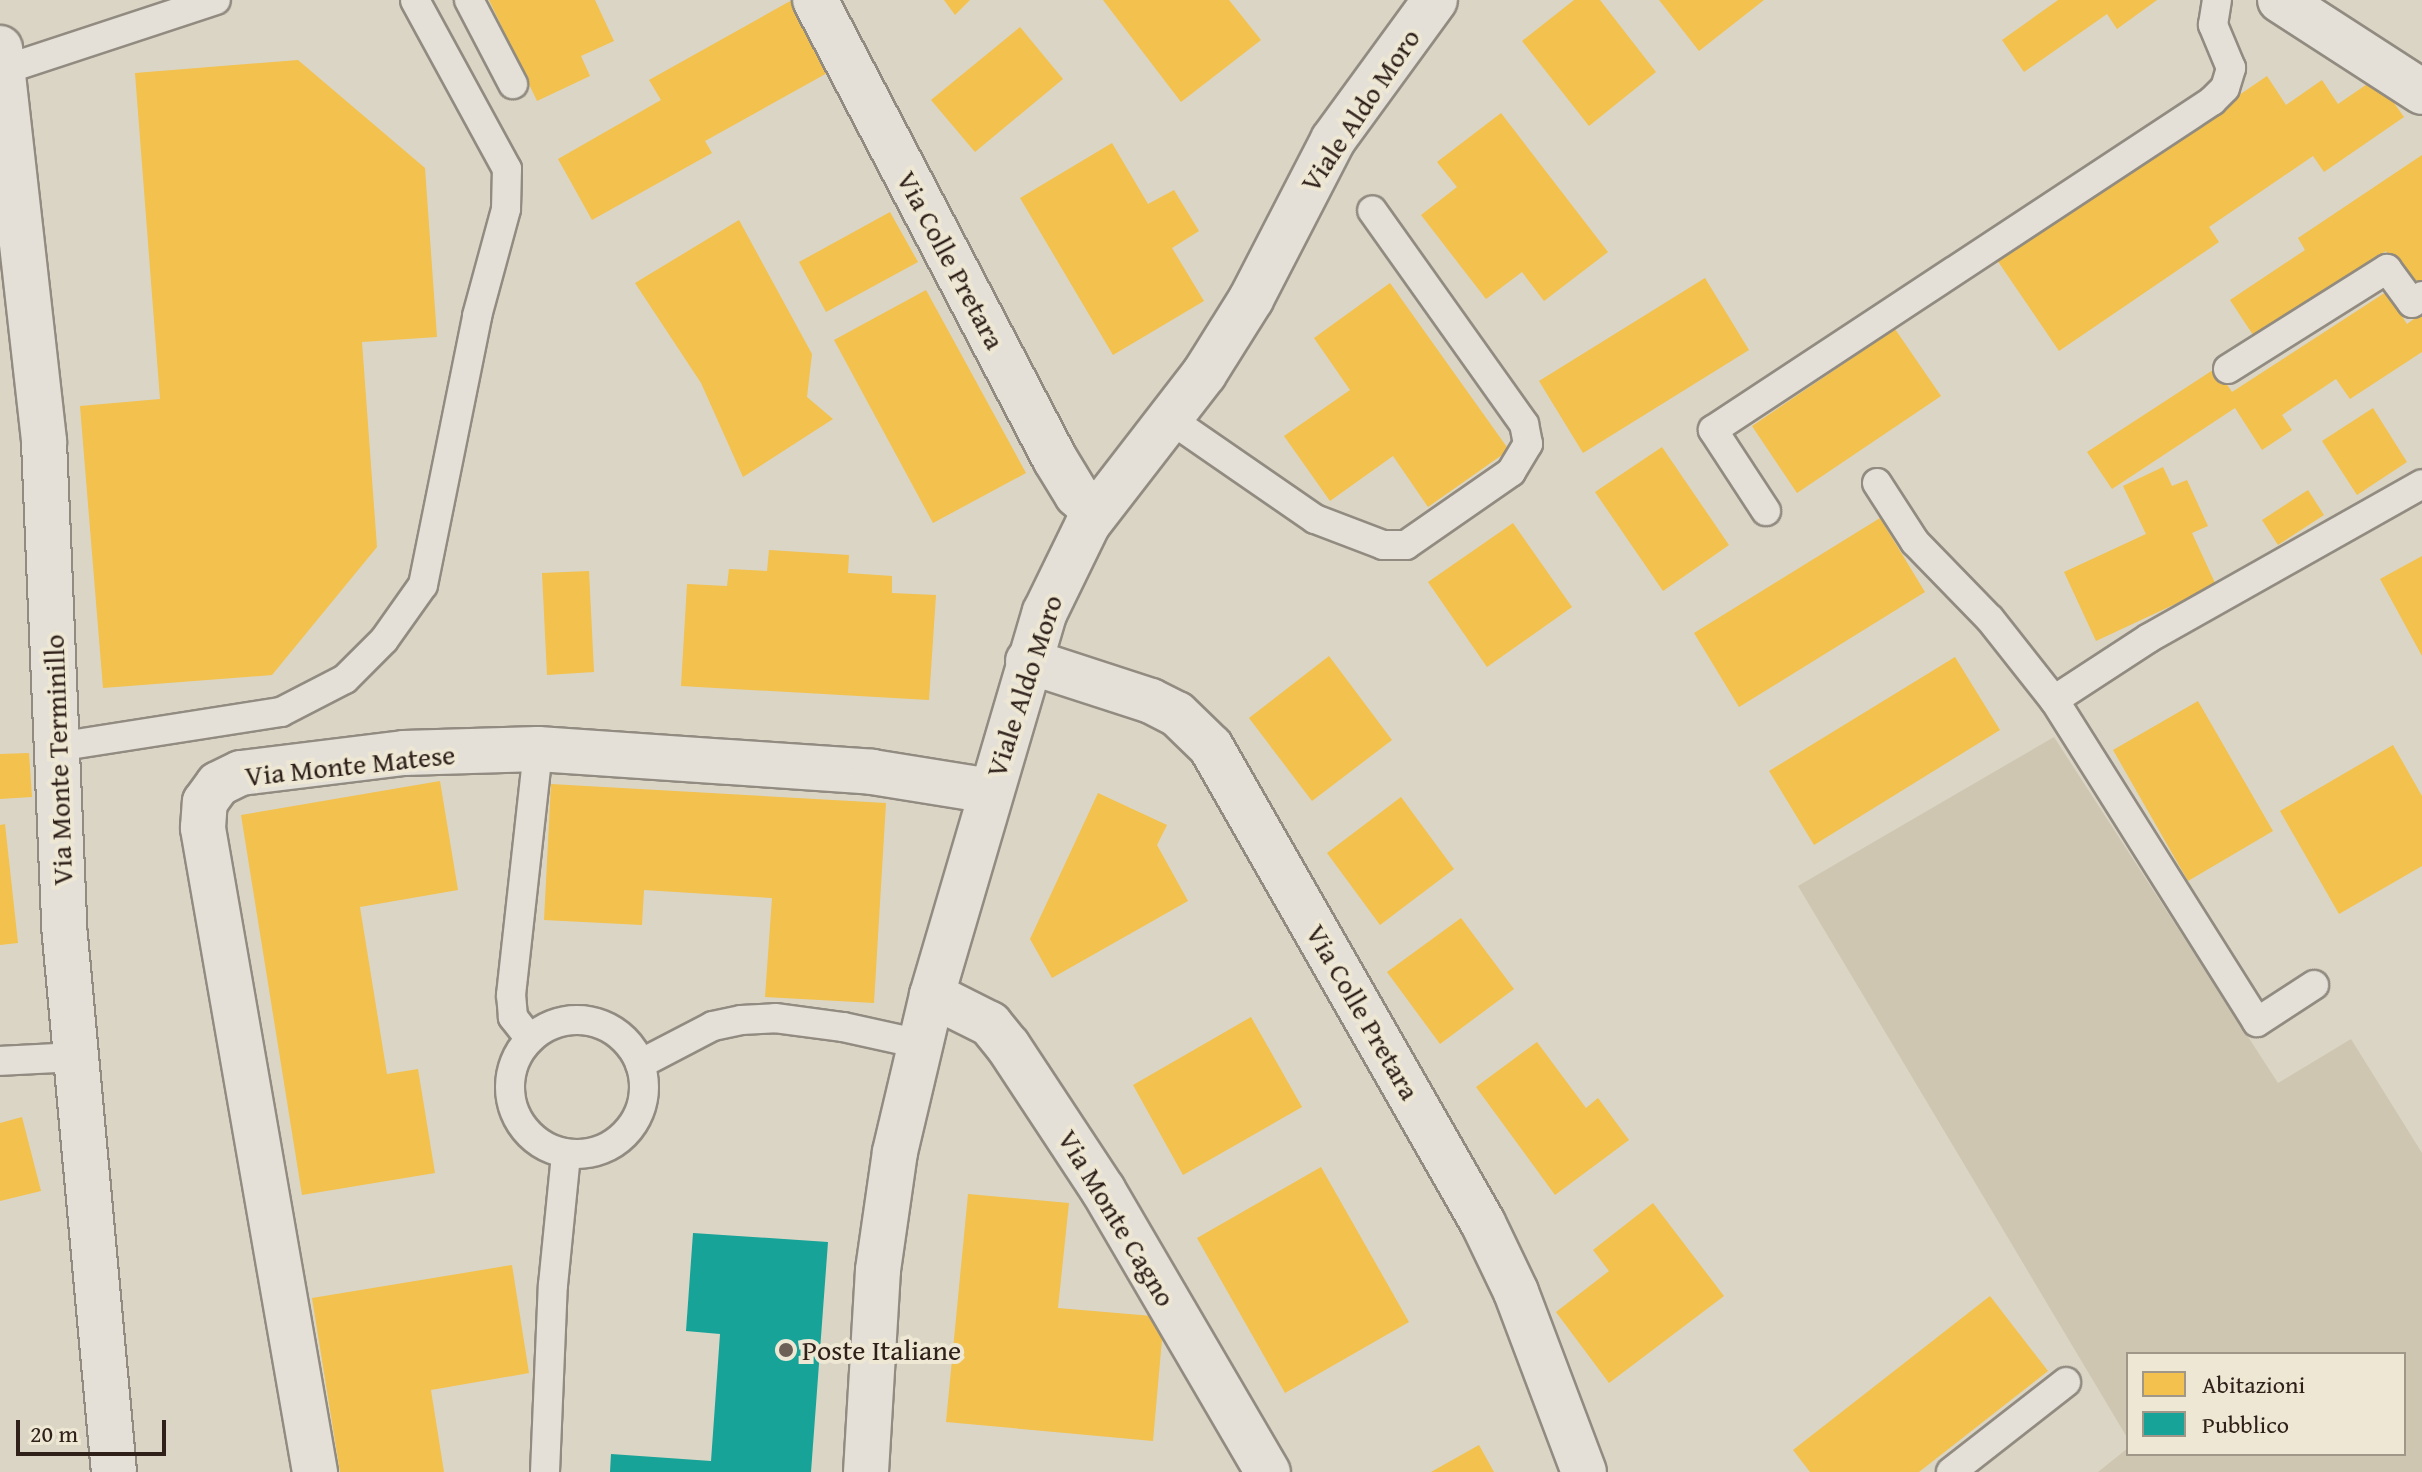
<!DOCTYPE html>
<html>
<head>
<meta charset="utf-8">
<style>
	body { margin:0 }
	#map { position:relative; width:2422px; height:1472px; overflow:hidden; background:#dbd5c5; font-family:"Gentium Book Plus",serif }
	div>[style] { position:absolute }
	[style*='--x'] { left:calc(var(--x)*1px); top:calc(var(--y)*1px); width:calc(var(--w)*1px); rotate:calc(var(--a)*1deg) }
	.green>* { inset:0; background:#cfc6b1 }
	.homes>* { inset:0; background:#f2c14e }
	.public>* { inset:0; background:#17a398 }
	.roads { filter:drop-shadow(2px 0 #918b81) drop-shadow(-2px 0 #918b81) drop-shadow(0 2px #918b81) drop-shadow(0 -2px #918b81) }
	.lane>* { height:28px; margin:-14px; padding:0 14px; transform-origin:14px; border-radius:14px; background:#e4e0d8 }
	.lane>.ring { margin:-14px; padding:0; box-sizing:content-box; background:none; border:28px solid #e4e0d8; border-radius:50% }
	.street>* { height:44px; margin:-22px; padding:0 22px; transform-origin:22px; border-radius:22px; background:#e4e0d8 }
	.secondary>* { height:44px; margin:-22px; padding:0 22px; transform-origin:22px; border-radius:22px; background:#e4e0d8 }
	.dots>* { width:22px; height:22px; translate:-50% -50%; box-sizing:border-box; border:4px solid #ede7d3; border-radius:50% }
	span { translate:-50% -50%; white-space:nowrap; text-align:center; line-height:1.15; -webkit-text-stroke:8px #ede7d3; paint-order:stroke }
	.street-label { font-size:28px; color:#2f201a }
	.poi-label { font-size:28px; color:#2f201a }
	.left { translate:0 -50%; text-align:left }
	.legend { position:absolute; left:2126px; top:1352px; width:280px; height:104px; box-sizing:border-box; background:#ede7d3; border:2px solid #a19789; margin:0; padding:10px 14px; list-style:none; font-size:24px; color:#2f201a }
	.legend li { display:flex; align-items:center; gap:16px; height:40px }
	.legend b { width:40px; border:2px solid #a19789 }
	.scale { position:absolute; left:16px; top:1420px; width:150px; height:36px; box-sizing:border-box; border:4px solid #2f201a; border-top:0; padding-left:10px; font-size:24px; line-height:28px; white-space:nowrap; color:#2f201a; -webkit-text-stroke:6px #ede7d3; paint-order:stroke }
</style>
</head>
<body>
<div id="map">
	<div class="green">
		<div style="clip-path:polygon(2054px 737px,2278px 1083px,2351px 1039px,2422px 1153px,2422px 1472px,2098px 1472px,2128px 1448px,2128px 1454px,2404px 1454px,2404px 1354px,2128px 1354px,2128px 1439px,1798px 886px)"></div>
	</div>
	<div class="homes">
		<div style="clip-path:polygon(489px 0,595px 0,614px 41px,581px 56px,590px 76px,537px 101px)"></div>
		<div style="clip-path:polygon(792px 0,801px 0,838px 67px,705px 141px,712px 153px,592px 220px,558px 159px,661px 100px,649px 80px)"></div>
		<div style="clip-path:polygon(944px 0,970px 0,955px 15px)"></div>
		<div style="clip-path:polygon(1103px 0,1229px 0,1261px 40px,1181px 102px)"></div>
		<div style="clip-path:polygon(1574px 0,1600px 0,1656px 72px,1589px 126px,1522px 41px)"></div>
		<div style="clip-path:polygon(1659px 0,1764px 0,1699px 51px)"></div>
		<div style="clip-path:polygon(2058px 0,2157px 0,2117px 29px,2107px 14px,2024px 72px,2002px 40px)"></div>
		<div style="clip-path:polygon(1020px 27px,1063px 79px,975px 152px,931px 100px)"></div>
		<div style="clip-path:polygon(298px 60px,425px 168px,437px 337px,362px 342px,377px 547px,272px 675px,103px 688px,80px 406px,160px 399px,135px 73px)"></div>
		<div style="clip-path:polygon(2267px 76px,2286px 105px,2322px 80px,2338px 104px,2376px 78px,2404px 117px,2324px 172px,2313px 156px,2209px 227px,2219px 242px,2059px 351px,1997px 260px)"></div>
		<div style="clip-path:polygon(1501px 113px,1608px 252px,1544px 301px,1522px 272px,1486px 299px,1421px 215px,1457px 187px,1437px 162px)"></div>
		<div style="clip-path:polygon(1112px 143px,1148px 204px,1174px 190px,1199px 231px,1172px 248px,1204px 301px,1113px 355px,1020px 198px)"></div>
		<div style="clip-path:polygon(2422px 155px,2422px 285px,2412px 291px,2386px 251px,2255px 338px,2230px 300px,2305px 250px,2298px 238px)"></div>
		<div style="clip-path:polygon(890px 212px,918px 262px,826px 312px,799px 262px)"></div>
		<div style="clip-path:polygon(739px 220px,812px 354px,807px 397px,833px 419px,743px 477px,701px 383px,635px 283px)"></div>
		<div style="clip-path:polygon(1705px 278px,1749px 350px,1583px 453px,1539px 381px)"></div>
		<div style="clip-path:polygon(1390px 283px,1509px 450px,1428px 507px,1393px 456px,1330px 501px,1284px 436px,1350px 390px,1314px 338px)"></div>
		<div style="clip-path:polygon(926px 290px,1026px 473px,933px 523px,834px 340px)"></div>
		<div style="clip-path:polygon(2386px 292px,2407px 324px,2422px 313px,2422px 352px,2350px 399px,2336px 379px,2282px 415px,2292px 430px,2262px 450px,2235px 408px,2112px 489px,2087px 452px,2216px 368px,2232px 392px)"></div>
		<div style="clip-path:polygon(1895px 329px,1941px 396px,1797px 493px,1752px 426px)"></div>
		<div style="clip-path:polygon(2373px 408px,2407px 462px,2357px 495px,2322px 441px)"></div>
		<div style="clip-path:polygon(1662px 447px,1729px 545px,1663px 591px,1595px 492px)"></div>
		<div style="clip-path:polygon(2163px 467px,2172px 486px,2187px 480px,2208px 526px,2192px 533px,2216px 585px,2096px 641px,2064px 572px,2146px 534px,2123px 486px)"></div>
		<div style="clip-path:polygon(2308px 490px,2324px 515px,2278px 545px,2262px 520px)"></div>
		<div style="clip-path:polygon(1880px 518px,1925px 592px,1739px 707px,1694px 633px)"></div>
		<div style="clip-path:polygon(1513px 523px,1572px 607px,1487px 667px,1428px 582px)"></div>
		<div style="clip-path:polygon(769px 550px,849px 555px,848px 573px,892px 576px,892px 593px,936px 595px,929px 700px,681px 686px,687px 584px,727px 586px,729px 569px,767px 571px)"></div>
		<div style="clip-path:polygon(2422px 556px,2422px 656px,2380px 579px)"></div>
		<div style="clip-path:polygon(589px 571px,594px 672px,547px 675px,542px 573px)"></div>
		<div style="clip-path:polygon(1329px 656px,1392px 740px,1312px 801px,1249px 718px)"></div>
		<div style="clip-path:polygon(1955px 657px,2000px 730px,1814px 845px,1769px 771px)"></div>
		<div style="clip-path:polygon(2198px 701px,2273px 831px,2188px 881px,2113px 750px)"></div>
		<div style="clip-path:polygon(2393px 745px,2422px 796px,2422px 866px,2339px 914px,2280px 811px)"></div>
		<div style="clip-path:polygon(29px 753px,32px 797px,0 799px,0 754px)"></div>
		<div style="clip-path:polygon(440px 781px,458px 890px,360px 907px,387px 1074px,418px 1069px,435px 1173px,302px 1195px,241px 815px)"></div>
		<div style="clip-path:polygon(551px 784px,886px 803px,874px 1003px,765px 997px,772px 898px,644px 890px,642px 925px,544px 920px)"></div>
		<div style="clip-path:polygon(1098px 793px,1167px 825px,1157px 845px,1188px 901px,1052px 978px,1030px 939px)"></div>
		<div style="clip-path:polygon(1401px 797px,1454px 869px,1380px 925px,1327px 853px)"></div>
		<div style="clip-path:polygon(5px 824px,18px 943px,0 945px,0 825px)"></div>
		<div style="clip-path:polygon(1461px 918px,1514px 989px,1440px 1044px,1387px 972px)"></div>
		<div style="clip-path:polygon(1251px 1017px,1302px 1107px,1183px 1175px,1133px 1085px)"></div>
		<div style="clip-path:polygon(1537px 1042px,1586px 1108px,1598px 1098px,1629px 1140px,1555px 1195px,1476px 1087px)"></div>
		<div style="clip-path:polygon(22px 1117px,41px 1191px,0 1201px,0 1123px)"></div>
		<div style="clip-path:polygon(1321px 1167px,1409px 1322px,1285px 1393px,1197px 1238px)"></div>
		<div style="clip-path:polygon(968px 1194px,1069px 1203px,1058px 1308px,1164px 1317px,1153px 1441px,946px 1422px)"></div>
		<div style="clip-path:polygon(1653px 1203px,1724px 1296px,1609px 1383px,1556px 1312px,1609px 1271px,1593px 1250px)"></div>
		<div style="clip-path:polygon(512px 1265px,529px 1373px,431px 1390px,444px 1472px,340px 1472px,312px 1298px)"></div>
		<div style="clip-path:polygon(1990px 1296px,2048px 1371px,1919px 1472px,1810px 1472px,1793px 1450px)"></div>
		<div style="clip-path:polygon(1479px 1445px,1494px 1472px,1431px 1472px)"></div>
	</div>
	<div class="public">
		<div style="clip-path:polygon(693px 1233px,828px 1242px,811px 1472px,610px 1472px,611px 1454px,711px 1461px,720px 1334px,686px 1331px)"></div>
	</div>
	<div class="roads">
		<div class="lane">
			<div style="--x:469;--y:0;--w:95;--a:62.4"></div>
			<div style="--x:3;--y:70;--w:224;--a:-18.2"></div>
			<div style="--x:2228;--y:369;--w:188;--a:-32.2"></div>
			<div style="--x:2387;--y:269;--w:42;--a:53.7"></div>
			<div style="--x:2412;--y:303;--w:12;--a:-35"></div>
			<div style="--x:1170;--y:419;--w:176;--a:34.6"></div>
			<div style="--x:1315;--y:519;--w:73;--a:20.9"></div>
			<div style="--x:1383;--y:545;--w:23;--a:0"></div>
			<div style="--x:1406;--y:545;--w:128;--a:-34.8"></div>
			<div style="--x:1511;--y:472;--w:33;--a:-59"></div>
			<div style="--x:1528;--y:444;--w:20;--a:-101"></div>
			<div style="--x:1524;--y:424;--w:262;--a:-125.4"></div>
			<div style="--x:1877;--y:483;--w:70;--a:57.2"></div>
			<div style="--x:1915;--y:542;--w:107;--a:45.8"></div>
			<div style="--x:1990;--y:619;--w:103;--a:51.7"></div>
			<div style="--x:1766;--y:511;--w:97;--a:-123.2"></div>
			<div style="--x:1713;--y:430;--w:598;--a:-33.4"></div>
			<div style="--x:2212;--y:101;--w:18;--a:-45"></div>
			<div style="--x:2225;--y:88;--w:21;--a:-73"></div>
			<div style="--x:2231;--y:68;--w:47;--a:-112.7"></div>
			<div style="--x:2213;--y:25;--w:25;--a:-81"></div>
			<div style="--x:57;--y:747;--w:227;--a:-8.9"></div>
			<div style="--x:281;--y:712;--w:72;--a:-27.3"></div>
			<div style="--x:345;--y:679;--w:55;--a:-45"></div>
			<div style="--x:384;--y:640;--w:67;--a:-54.7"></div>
			<div style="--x:423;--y:585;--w:274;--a:-78.6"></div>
			<div style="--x:477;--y:316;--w:111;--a:-74.8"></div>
			<div style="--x:506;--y:209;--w:40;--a:-88.6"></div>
			<div style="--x:507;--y:169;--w:192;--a:-118.6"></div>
			<div style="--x:2314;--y:985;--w:68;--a:147"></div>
			<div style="--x:2257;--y:1022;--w:381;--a:-122.2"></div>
			<div style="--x:2054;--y:700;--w:113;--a:-33.1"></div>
			<div style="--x:2149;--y:638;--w:313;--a:-29.4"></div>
			<div class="ring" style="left:510px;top:1020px;width:106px;height:106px"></div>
			<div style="--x:530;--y:1039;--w:28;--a:-128"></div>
			<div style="--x:513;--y:1017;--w:22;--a:-95"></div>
			<div style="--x:511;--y:995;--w:247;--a:-83.7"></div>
			<div style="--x:0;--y:1061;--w:77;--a:-3"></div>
			<div style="--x:640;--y:1064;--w:82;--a:-27.5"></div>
			<div style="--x:713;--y:1026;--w:29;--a:-12"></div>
			<div style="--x:741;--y:1020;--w:34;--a:-3"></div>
			<div style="--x:775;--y:1018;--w:69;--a:7.5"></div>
			<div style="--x:843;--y:1027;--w:79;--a:12.4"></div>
			<div style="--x:545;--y:1472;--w:187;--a:-87.6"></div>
			<div style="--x:553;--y:1285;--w:132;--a:-84.3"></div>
			<div style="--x:1951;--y:1472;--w:146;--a:-38"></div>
		</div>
		<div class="street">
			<div style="--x:815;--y:0;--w:518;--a:62.4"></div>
			<div style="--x:1055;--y:459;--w:42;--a:58.6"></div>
			<div style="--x:1077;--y:495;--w:25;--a:42"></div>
			<div style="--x:2280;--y:0;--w:169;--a:32.9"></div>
			<div style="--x:0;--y:48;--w:396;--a:83.6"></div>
			<div style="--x:44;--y:442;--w:494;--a:87.6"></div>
			<div style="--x:65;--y:936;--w:538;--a:84.78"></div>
			<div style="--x:1028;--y:661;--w:129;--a:18"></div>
			<div style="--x:1151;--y:701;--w:29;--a:27"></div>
			<div style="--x:1177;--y:714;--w:47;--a:44.1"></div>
			<div style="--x:1211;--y:747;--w:548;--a:60.26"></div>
			<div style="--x:1483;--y:1223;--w:76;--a:64.4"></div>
			<div style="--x:1516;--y:1292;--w:192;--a:69.3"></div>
			<div style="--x:932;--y:995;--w:65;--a:26.6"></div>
			<div style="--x:990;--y:1024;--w:28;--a:51"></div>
			<div style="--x:1008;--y:1046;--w:173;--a:56.6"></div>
			<div style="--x:1103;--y:1190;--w:327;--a:59.7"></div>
			<div style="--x:315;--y:1472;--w:654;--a:-99.87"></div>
			<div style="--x:203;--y:828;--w:26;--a:-86"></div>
			<div style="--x:205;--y:802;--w:22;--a:-54"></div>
			<div style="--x:218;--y:784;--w:25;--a:-26"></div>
			<div style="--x:241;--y:773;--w:164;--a:-7"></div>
			<div style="--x:404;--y:753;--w:134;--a:-1.7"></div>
			<div style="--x:538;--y:749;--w:335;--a:3.9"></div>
			<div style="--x:872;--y:772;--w:120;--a:9.1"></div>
		</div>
		<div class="secondary">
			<div style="--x:866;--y:1472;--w:202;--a:-86.6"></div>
			<div style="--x:878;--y:1270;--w:119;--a:-81.8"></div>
			<div style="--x:895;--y:1152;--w:161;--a:-76.7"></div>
			<div style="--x:932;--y:995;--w:399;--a:-73.6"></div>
			<div style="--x:1045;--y:612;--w:98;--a:-64"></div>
			<div style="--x:1088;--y:524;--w:190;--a:-52.3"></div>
			<div style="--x:1204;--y:374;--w:89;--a:-57.9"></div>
			<div style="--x:1251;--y:299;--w:179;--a:-62.7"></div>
			<div style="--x:1333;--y:140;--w:173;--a:-53.9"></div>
		</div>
	</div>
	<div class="dots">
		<div style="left:786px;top:1350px;background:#6b5f56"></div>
	</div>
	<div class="street-label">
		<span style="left:1360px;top:110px;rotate:-56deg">Viale Aldo Moro</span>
		<span style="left:951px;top:260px;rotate:62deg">Via Colle Pretara</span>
		<span style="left:1024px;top:686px;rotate:-72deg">Viale Aldo Moro</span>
		<span style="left:58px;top:760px;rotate:-92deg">Via Monte Terminillo</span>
		<span style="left:350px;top:765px;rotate:-6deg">Via Monte Matese</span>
		<span style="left:1363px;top:1012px;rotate:60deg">Via Colle Pretara</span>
		<span style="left:1117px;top:1218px;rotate:59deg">Via Monte Cagno</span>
	</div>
	<div class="poi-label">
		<span class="left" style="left:802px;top:1350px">Poste Italiane</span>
	</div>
	<ul class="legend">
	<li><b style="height:22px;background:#f2c14e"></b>Abitazioni</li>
	<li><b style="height:22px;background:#17a398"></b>Pubblico</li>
	</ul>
	<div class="scale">20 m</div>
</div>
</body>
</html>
